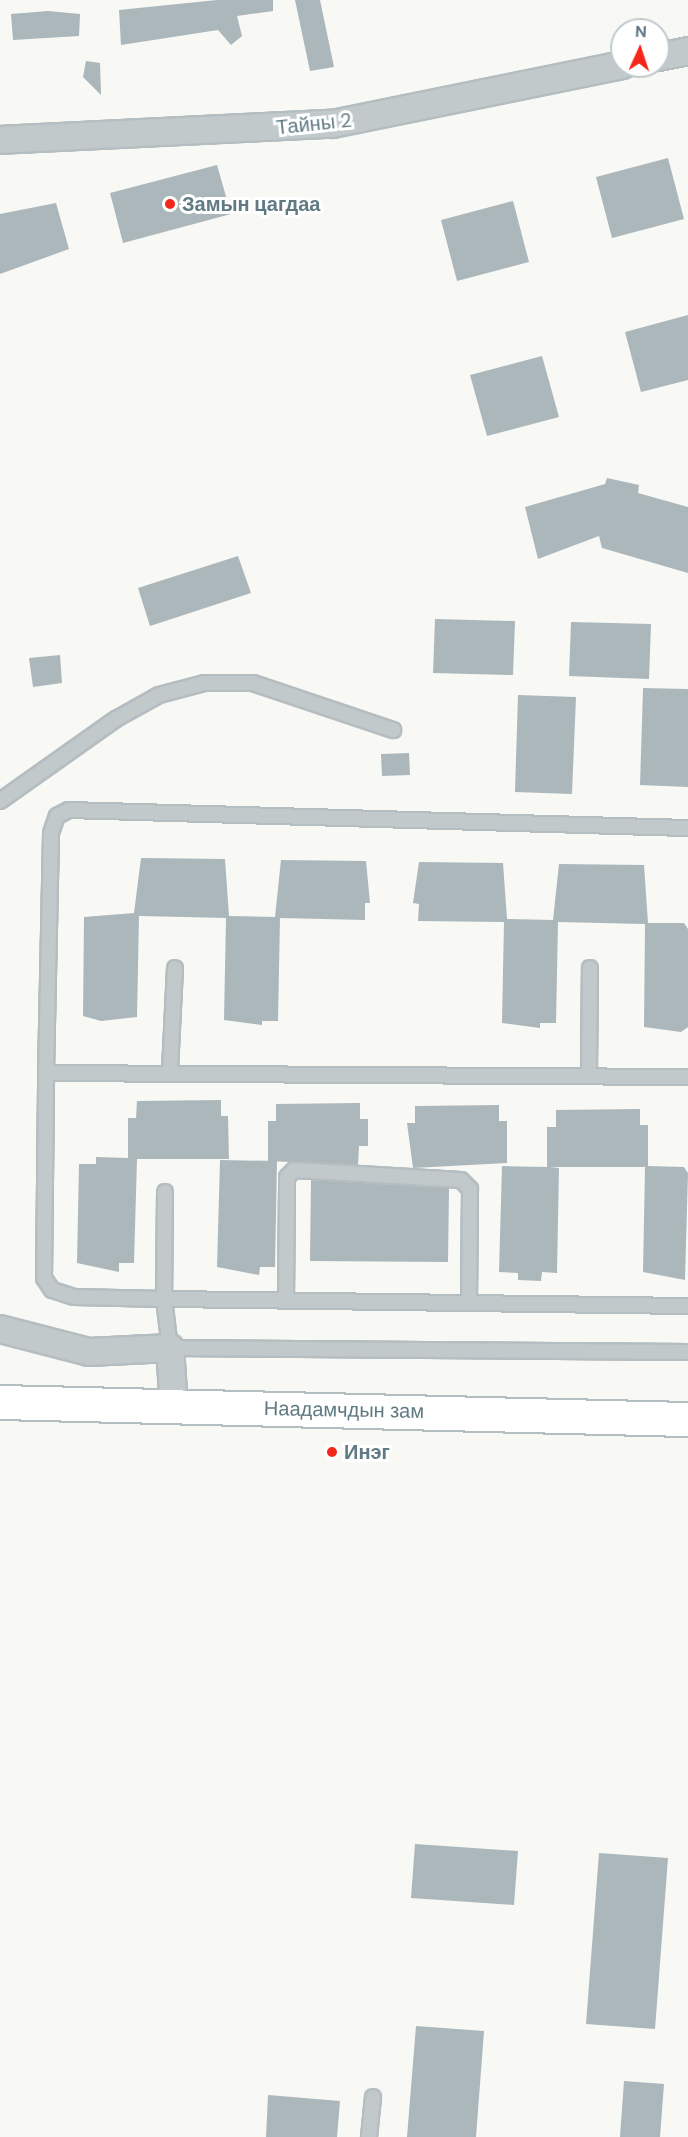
<!DOCTYPE html>
<html>
<head>
<meta charset="utf-8">
<style>
	body { margin:0 }
	#map { position:relative; width:688px; height:2137px; overflow:hidden; background:#f8f8f5; font-family:"DM Sans",sans-serif }
	div>[style] { position:absolute }
	[style*='--x'] { left:calc(var(--x)*1px); top:calc(var(--y)*1px); width:calc(var(--w)*1px); rotate:calc(var(--a)*1deg) }
	.building>* { inset:0; background:#abb7bb }
	.roads { filter:drop-shadow(2px 0 #b4bdc0) drop-shadow(-2px 0 #b4bdc0) drop-shadow(0 2px #b4bdc0) drop-shadow(0 -2px #b4bdc0) }
	.lane>* { height:14px; margin:-7px; padding:0 7px; transform-origin:7px; border-radius:7px; background:#c2c9cb }
	.street>* { height:26px; margin:-13px; padding:0 13px; transform-origin:13px; border-radius:13px; background:#c2c9cb }
	.secondary>* { height:33px; margin:-16.5px; padding:0 16.5px; transform-origin:16.5px; border-radius:16.5px; background:#fff }
	.dots>* { width:16px; height:16px; translate:-50% -50%; box-sizing:border-box; border:3px solid #fff; border-radius:50% }
	span { translate:-50% -50%; white-space:nowrap; text-align:center; line-height:1.15; -webkit-text-stroke:6px #fff; paint-order:stroke }
	.street-label { font-size:20px; color:#607a83 }
	.poi-label { font-size:20px; color:#607a83; font-weight:700 }
	.left { translate:0 -50%; text-align:left }
	.north { position:absolute; left:610px; top:18px; width:60px; height:60px; box-sizing:border-box; background:#fff; border:2px solid #bfcacd; border-radius:50%; rotate:3deg; font-size:16px; font-weight:700; line-height:24px; text-align:center; color:#607a83 }
	.north::after { content:''; display:block; margin:auto; width:21px; height:27px; background:#f3281a; clip-path:polygon(50% 0,100% 100%,50% 72%,0 100%) }
</style>
</head>
<body>
<div id="map">
	<div class="building">
		<div style="clip-path:polygon(217px 0,273px 0,273px 11px,237px 16px,242px 36px,231px 45px,218px 30px,121px 45px,119px 10px)"></div>
		<div style="clip-path:polygon(295px 0,320px 0,334px 67px,310px 71px)"></div>
		<div style="clip-path:polygon(48px 11px,80px 14px,79px 36px,13px 40px,11px 14px)"></div>
		<div style="clip-path:polygon(86px 61px,100px 63px,101px 95px,83px 77px)"></div>
		<div style="clip-path:polygon(668px 158px,684px 219px,612px 238px,596px 177px)"></div>
		<div style="clip-path:polygon(217px 165px,231px 214px,123px 243px,110px 193px)"></div>
		<div style="clip-path:polygon(513px 201px,529px 262px,457px 281px,441px 220px)"></div>
		<div style="clip-path:polygon(56px 203px,69px 249px,0 274px,0 214px)"></div>
		<div style="clip-path:polygon(688px 315px,688px 380px,641px 392px,625px 332px)"></div>
		<div style="clip-path:polygon(542px 356px,559px 417px,487px 436px,470px 375px)"></div>
		<div style="clip-path:polygon(607px 478px,639px 485px,638px 493px,688px 507px,688px 573px,602px 548px,599px 536px,538px 559px,525px 507px,605px 484px)"></div>
		<div style="clip-path:polygon(238px 556px,251px 593px,150px 626px,138px 588px)"></div>
		<div style="clip-path:polygon(435px 619px,515px 621px,513px 675px,433px 673px)"></div>
		<div style="clip-path:polygon(571px 622px,651px 624px,649px 679px,569px 676px)"></div>
		<div style="clip-path:polygon(60px 655px,62px 683px,33px 687px,29px 658px)"></div>
		<div style="clip-path:polygon(643px 688px,688px 689px,688px 787px,640px 785px)"></div>
		<div style="clip-path:polygon(518px 695px,576px 697px,572px 794px,515px 792px)"></div>
		<div style="clip-path:polygon(409px 753px,410px 775px,382px 776px,381px 754px)"></div>
		<div style="clip-path:polygon(141px 858px,225px 859px,229px 916px,275px 917px,281px 860px,366px 861px,370px 903px,365px 903px,365px 920px,280px 918px,278px 1021px,262px 1021px,262px 1025px,224px 1020px,226px 918px,139px 916px,137px 1017px,101px 1021px,83px 1016px,84px 917px,134px 913px)"></div>
		<div style="clip-path:polygon(419px 862px,503px 863px,507px 919px,553px 920px,559px 864px,644px 865px,648px 923px,684px 923px,688px 929px,688px 1027px,681px 1032px,644px 1027px,645px 924px,558px 922px,556px 1023px,540px 1023px,540px 1028px,502px 1023px,504px 922px,418px 921px,419px 904px,413px 903px)"></div>
		<div style="clip-path:polygon(221px 1100px,221px 1116px,228px 1116px,229px 1159px,137px 1159px,134px 1263px,119px 1263px,119px 1272px,77px 1263px,79px 1164px,96px 1164px,96px 1157px,128px 1158px,128px 1118px,136px 1118px,137px 1101px)"></div>
		<div style="clip-path:polygon(360px 1103px,360px 1119px,368px 1119px,368px 1146px,359px 1146px,358px 1165px,268px 1161px,268px 1121px,276px 1121px,276px 1104px)"></div>
		<div style="clip-path:polygon(499px 1105px,499px 1121px,507px 1121px,507px 1163px,413px 1168px,407px 1123px,415px 1123px,415px 1106px)"></div>
		<div style="clip-path:polygon(640px 1109px,640px 1125px,648px 1125px,648px 1166px,684px 1167px,688px 1173px,685px 1280px,643px 1272px,645px 1167px,550px 1167px,559px 1168px,557px 1273px,542px 1272px,541px 1281px,518px 1280px,518px 1273px,499px 1272px,502px 1166px,547px 1167px,547px 1127px,556px 1127px,556px 1110px)"></div>
		<div style="clip-path:polygon(220px 1160px,277px 1161px,275px 1267px,260px 1267px,259px 1275px,217px 1267px)"></div>
		<div style="clip-path:polygon(311px 1180px,449px 1188px,448px 1262px,310px 1261px)"></div>
		<div style="clip-path:polygon(415px 1844px,518px 1851px,514px 1905px,411px 1898px)"></div>
		<div style="clip-path:polygon(599px 1853px,668px 1858px,655px 2029px,586px 2024px)"></div>
		<div style="clip-path:polygon(416px 2026px,484px 2031px,476px 2137px,407px 2137px)"></div>
		<div style="clip-path:polygon(624px 2081px,664px 2084px,660px 2137px,620px 2137px)"></div>
		<div style="clip-path:polygon(268px 2095px,340px 2101px,337px 2137px,266px 2137px)"></div>
	</div>
	<div class="roads">
		<div class="lane">
			<div style="--x:0;--y:801;--w:142;--a:-35.3"></div>
			<div style="--x:116;--y:719;--w:49;--a:-29.2"></div>
			<div style="--x:159;--y:695;--w:47;--a:-14.9"></div>
			<div style="--x:204;--y:683;--w:49;--a:0"></div>
			<div style="--x:253;--y:683;--w:148;--a:18.6"></div>
			<div style="--x:170;--y:1070;--w:102;--a:-87.2"></div>
			<div style="--x:46;--y:1073;--w:240;--a:-88.8"></div>
			<div style="--x:51;--y:833;--w:18;--a:-71"></div>
			<div style="--x:57;--y:816;--w:13;--a:-27"></div>
			<div style="--x:69;--y:810;--w:619;--a:1.67"></div>
			<div style="--x:589;--y:1073;--w:105;--a:-89.5"></div>
			<div style="--x:165;--y:1192;--w:107;--a:90.5"></div>
			<div style="--x:164;--y:1299;--w:90;--a:-178.7"></div>
			<div style="--x:74;--y:1297;--w:23;--a:-162"></div>
			<div style="--x:52;--y:1290;--w:14;--a:-124"></div>
			<div style="--x:44;--y:1278;--w:205;--a:-89.4"></div>
			<div style="--x:46;--y:1073;--w:642;--a:0.36"></div>
			<div style="--x:286;--y:1301;--w:124;--a:-89.5"></div>
			<div style="--x:287;--y:1177;--w:10;--a:-45"></div>
			<div style="--x:294;--y:1170;--w:167;--a:3.4"></div>
			<div style="--x:461;--y:1180;--w:13;--a:45"></div>
			<div style="--x:470;--y:1189;--w:114;--a:90.5"></div>
			<div style="--x:688;--y:1306;--w:524;--a:-179.23"></div>
			<div style="--x:164;--y:1299;--w:49;--a:83"></div>
			<div style="--x:170;--y:1348;--w:518;--a:0.44"></div>
			<div style="--x:369;--y:2137;--w:40;--a:-84.3"></div>
		</div>
		<div class="street">
			<div style="--x:658;--y:57;--w:31;--a:-11"></div>
			<div style="--x:0;--y:140;--w:333;--a:-2.8"></div>
			<div style="--x:333;--y:124;--w:295;--a:-11.5"></div>
			<div style="--x:0;--y:1329;--w:92;--a:14.5"></div>
			<div style="--x:89;--y:1352;--w:81;--a:-2.8"></div>
			<div style="--x:170;--y:1348;--w:58;--a:86.1"></div>
		</div>
		<div class="secondary">
			<div style="--x:0;--y:1402;--w:688;--a:1.42"></div>
		</div>
	</div>
	<div class="dots">
		<div style="left:170px;top:204px;background:#f3281a"></div>
		<div style="left:332px;top:1452px;background:#f3281a"></div>
	</div>
	<div class="street-label">
		<span style="left:314px;top:124px;rotate:-6deg">Тайны 2</span>
		<span style="left:344px;top:1410px;rotate:1deg">Наадамчдын зам</span>
	</div>
	<div class="poi-label">
		<span class="left" style="left:182px;top:204px">Замын цагдаа</span>
		<span class="left" style="left:344px;top:1452px">Инэг</span>
	</div>
	<div class="north">N</div>
</div>
</body>
</html>
